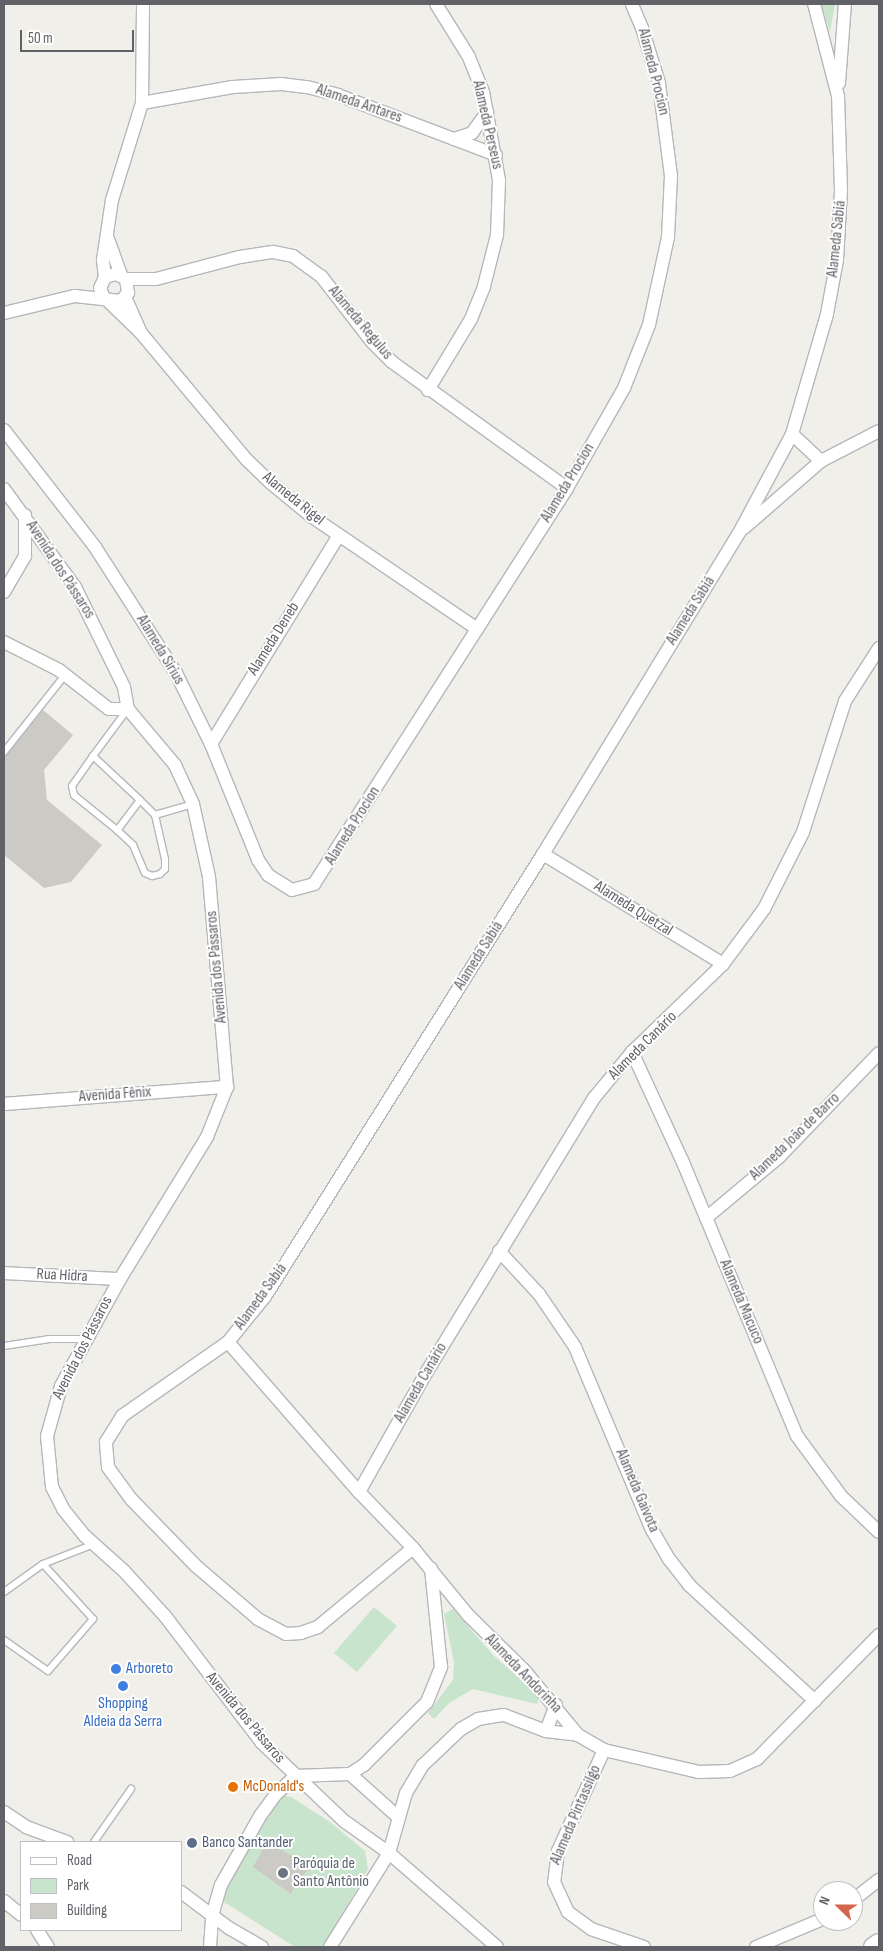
<!DOCTYPE html>
<html>
<head>
<meta charset="utf-8">
<style>
	body { margin:0 }
	#map { position:relative; width:883px; height:1951px; overflow:hidden; background:#f0efe9; font-family:"Sofia Sans Condensed",sans-serif }
	div>[style] { position:absolute }
	[style*='--x'] { left:calc(var(--x)*1px); top:calc(var(--y)*1px); width:calc(var(--w)*1px); rotate:calc(var(--a)*1deg) }
	.green>* { inset:0; background:#c9e4cc }
	.building>* { inset:0; background:#cbcac5 }
	.roads { filter:drop-shadow(1px 0 #b5b7bb) drop-shadow(-1px 0 #b5b7bb) drop-shadow(0 1px #b5b7bb) drop-shadow(0 -1px #b5b7bb) }
	.service>* { height:6px; margin:-3px; padding:0 3px; transform-origin:3px; border-radius:3px; background:#fff }
	.minor>* { height:12px; margin:-6px; padding:0 6px; transform-origin:6px; border-radius:6px; background:#fff }
	.secondary>* { height:18px; margin:-9px; padding:0 9px; transform-origin:9px; border-radius:9px; background:#fff }
	.dots>* { width:14px; height:14px; translate:-50% -50%; box-sizing:border-box; border:2px solid #fff; border-radius:50% }
	span { translate:-50% -50%; white-space:nowrap; text-align:center; line-height:1.15; -webkit-text-stroke:4px #fff; paint-order:stroke }
	.street-label { font-size:16px; color:#606267 }
	.shop-label { font-size:16px; color:#366cbe }
	.left { translate:0 -50%; text-align:left }
	.food-label { font-size:16px; color:#c56008 }
	.service-label { font-size:16px; color:#4e5e75 }
	.worship-label { font-size:16px; color:#5b616d }
	.frame { position:absolute; inset:0; border:5px solid #606267; pointer-events:none }
	.legend { position:absolute; left:20px; top:1841px; width:162px; height:90px; box-sizing:border-box; background:#fff; border:1px solid #bfc0c2; margin:0; padding:6px 9px; list-style:none; font-size:15px; color:#606267 }
	.legend li { display:flex; align-items:center; gap:10px; height:25px }
	.legend b { width:25px; border:1px solid #bfc0c2 }
	.north { position:absolute; left:813px; top:1881px; width:50px; height:50px; box-sizing:border-box; background:#fff; border:1px solid #bfc0c2; border-radius:50%; rotate:292deg; font-size:14px; font-weight:700; line-height:20px; text-align:center; color:#606267 }
	.north::after { content:''; display:block; margin:auto; width:18px; height:22px; background:#d4664b; clip-path:polygon(50% 0,100% 100%,50% 72%,0 100%) }
	.scale { position:absolute; left:20px; top:30px; width:114px; height:22px; box-sizing:border-box; border:2px solid #606267; border-top:0; padding-left:6px; font-size:15px; line-height:18px; white-space:nowrap; color:#606267; -webkit-text-stroke:4px #fff; paint-order:stroke }
</style>
</head>
<body>
<div id="map">
	<div class="green">
		<div style="clip-path:polygon(821px 4px,835px 4px,830px 32px)"></div>
		<div style="clip-path:polygon(374px 1607px,397px 1626px,357px 1672px,334px 1653px)"></div>
		<div style="clip-path:polygon(453px 1609px,493px 1655px,539px 1695px,537px 1704px,473px 1689px,449px 1703px,434px 1719px,428px 1713px,453px 1680px,454px 1662px,444px 1614px)"></div>
		<div style="clip-path:polygon(281px 1795px,291px 1797px,330px 1822px,365px 1851px,368px 1869px,324px 1946px,295px 1947px,224px 1902px,224px 1887px)"></div>
	</div>
	<div class="building">
		<div style="clip-path:polygon(43px 710px,73px 735px,44px 770px,47px 800px,102px 845px,71px 882px,44px 888px,4px 855px,4px 757px)"></div>
		<div style="clip-path:polygon(267px 1842px,312px 1867px,299px 1878px,291px 1894px,253px 1867px)"></div>
	</div>
	<div class="roads">
		<div class="service">
			<div style="--x:4;--y:752;--w:98;--a:-51.6"></div>
			<div style="--x:93;--y:756;--w:64;--a:43.1"></div>
			<div style="--x:140;--y:800;--w:38;--a:127"></div>
			<div style="--x:117;--y:830;--w:55;--a:-140.9"></div>
			<div style="--x:74;--y:795;--w:9;--a:-103"></div>
			<div style="--x:72;--y:786;--w:37;--a:-55"></div>
			<div style="--x:93;--y:756;--w:57;--a:-53.5"></div>
			<div style="--x:140;--y:800;--w:21;--a:45"></div>
			<div style="--x:155;--y:815;--w:40;--a:-16"></div>
			<div style="--x:117;--y:830;--w:22;--a:43"></div>
			<div style="--x:133;--y:845;--w:30;--a:67"></div>
			<div style="--x:145;--y:873;--w:8;--a:23"></div>
			<div style="--x:152;--y:876;--w:8;--a:-14"></div>
			<div style="--x:160;--y:874;--w:7;--a:-45"></div>
			<div style="--x:165;--y:869;--w:10;--a:-90"></div>
			<div style="--x:165;--y:859;--w:45;--a:-102.8"></div>
			<div style="--x:4;--y:1346;--w:46;--a:-8.8"></div>
			<div style="--x:49;--y:1339;--w:37;--a:0"></div>
			<div style="--x:4;--y:1592;--w:48;--a:-35.7"></div>
			<div style="--x:43;--y:1564;--w:55;--a:-21.4"></div>
			<div style="--x:4;--y:1640;--w:54;--a:35.2"></div>
			<div style="--x:48;--y:1671;--w:69;--a:-49.1"></div>
			<div style="--x:93;--y:1619;--w:74;--a:-132.3"></div>
			<div style="--x:94;--y:1842;--w:65;--a:-55.1"></div>
		</div>
		<div class="minor">
			<div style="--x:839;--y:83;--w:79;--a:-85.7"></div>
			<div style="--x:142;--y:103;--w:92;--a:-10"></div>
			<div style="--x:233;--y:87;--w:48;--a:-3.6"></div>
			<div style="--x:281;--y:84;--w:26;--a:7"></div>
			<div style="--x:307;--y:87;--w:32;--a:14"></div>
			<div style="--x:338;--y:95;--w:169;--a:20.8"></div>
			<div style="--x:454;--y:139;--w:19;--a:-18"></div>
			<div style="--x:472;--y:133;--w:26;--a:-54"></div>
			<div style="--x:108;--y:239;--w:38;--a:70"></div>
			<div style="--x:105;--y:277;--w:17;--a:-97"></div>
			<div style="--x:103;--y:260;--w:61;--a:-81.5"></div>
			<div style="--x:112;--y:200;--w:102;--a:-72.8"></div>
			<div style="--x:142;--y:103;--w:99;--a:-89.4"></div>
			<div style="--x:126;--y:279;--w:30;--a:0"></div>
			<div style="--x:156;--y:279;--w:87;--a:-14.7"></div>
			<div style="--x:240;--y:257;--w:33;--a:-9"></div>
			<div style="--x:273;--y:252;--w:20;--a:11"></div>
			<div style="--x:293;--y:256;--w:34;--a:36"></div>
			<div style="--x:321;--y:276;--w:83;--a:52.3"></div>
			<div style="--x:372;--y:342;--w:28;--a:45"></div>
			<div style="--x:392;--y:362;--w:216;--a:35.8"></div>
			<div style="--x:125;--y:297;--w:39;--a:66"></div>
			<div style="--x:109;--y:302;--w:45;--a:44.1"></div>
			<div style="--x:141;--y:333;--w:165;--a:50.2"></div>
			<div style="--x:247;--y:460;--w:33;--a:44"></div>
			<div style="--x:271;--y:483;--w:52;--a:39.5"></div>
			<div style="--x:311;--y:516;--w:201;--a:34.2"></div>
			<div style="--x:4;--y:313;--w:73;--a:-13.5"></div>
			<div style="--x:75;--y:296;--w:46;--a:6.2"></div>
			<div style="--x:121;--y:301;--w:11;--a:-49"></div>
			<div style="--x:128;--y:293;--w:14;--a:-98"></div>
			<div style="--x:126;--y:279;--w:11;--a:-153"></div>
			<div style="--x:116;--y:274;--w:11;--a:165"></div>
			<div style="--x:105;--y:277;--w:12;--a:114"></div>
			<div style="--x:100;--y:288;--w:11;--a:68"></div>
			<div style="--x:428;--y:390;--w:83;--a:-58.8"></div>
			<div style="--x:471;--y:319;--w:35;--a:-68"></div>
			<div style="--x:484;--y:286;--w:53;--a:-75.7"></div>
			<div style="--x:497;--y:235;--w:55;--a:-87.9"></div>
			<div style="--x:499;--y:180;--w:89;--a:-100.3"></div>
			<div style="--x:483;--y:92;--w:38;--a:-112"></div>
			<div style="--x:469;--y:57;--w:62;--a:-121.9"></div>
			<div style="--x:4;--y:430;--w:148;--a:52.1"></div>
			<div style="--x:95;--y:547;--w:150;--a:57.3"></div>
			<div style="--x:176;--y:673;--w:79;--a:63.8"></div>
			<div style="--x:211;--y:744;--w:125;--a:67.9"></div>
			<div style="--x:258;--y:860;--w:18;--a:56"></div>
			<div style="--x:268;--y:875;--w:28;--a:32"></div>
			<div style="--x:292;--y:890;--w:23;--a:-15"></div>
			<div style="--x:314;--y:884;--w:470;--a:-57.4"></div>
			<div style="--x:567;--y:488;--w:115;--a:-60.3"></div>
			<div style="--x:624;--y:388;--w:68;--a:-68.4"></div>
			<div style="--x:649;--y:325;--w:90;--a:-77.8"></div>
			<div style="--x:668;--y:237;--w:61;--a:-87.2"></div>
			<div style="--x:671;--y:176;--w:94;--a:-97.4"></div>
			<div style="--x:659;--y:83;--w:58;--a:-107.2"></div>
			<div style="--x:642;--y:28;--w:26;--a:-113"></div>
			<div style="--x:792;--y:434;--w:40;--a:43"></div>
			<div style="--x:4;--y:489;--w:121;--a:54.1"></div>
			<div style="--x:75;--y:587;--w:111;--a:63.9"></div>
			<div style="--x:124;--y:687;--w:22;--a:80"></div>
			<div style="--x:128;--y:709;--w:73;--a:50"></div>
			<div style="--x:175;--y:765;--w:43;--a:65.2"></div>
			<div style="--x:193;--y:804;--w:75;--a:77.6"></div>
			<div style="--x:209;--y:877;--w:211;--a:85.1"></div>
			<div style="--x:227;--y:1087;--w:54;--a:111.8"></div>
			<div style="--x:207;--y:1137;--w:167;--a:121.5"></div>
			<div style="--x:120;--y:1279;--w:122;--a:118.9"></div>
			<div style="--x:61;--y:1386;--w:52;--a:105.6"></div>
			<div style="--x:47;--y:1436;--w:51;--a:84.4"></div>
			<div style="--x:52;--y:1487;--w:25;--a:63"></div>
			<div style="--x:63;--y:1509;--w:35;--a:51"></div>
			<div style="--x:85;--y:1536;--w:52;--a:41.9"></div>
			<div style="--x:124;--y:1571;--w:61;--a:47.7"></div>
			<div style="--x:165;--y:1616;--w:160;--a:52.6"></div>
			<div style="--x:262;--y:1743;--w:113;--a:43.6"></div>
			<div style="--x:344;--y:1821;--w:55;--a:35.4"></div>
			<div style="--x:389;--y:1853;--w:143;--a:41"></div>
			<div style="--x:744;--y:528;--w:102;--a:-41"></div>
			<div style="--x:821;--y:461;--w:65;--a:-27.3"></div>
			<div style="--x:4;--y:592;--w:42;--a:-59.7"></div>
			<div style="--x:25;--y:556;--w:41;--a:-90"></div>
			<div style="--x:4;--y:642;--w:62;--a:27"></div>
			<div style="--x:59;--y:670;--w:63;--a:38"></div>
			<div style="--x:109;--y:709;--w:19;--a:0"></div>
			<div style="--x:211;--y:744;--w:245;--a:-58.5"></div>
			<div style="--x:543;--y:854;--w:211;--a:31.4"></div>
			<div style="--x:632;--y:1052;--w:119;--a:65.2"></div>
			<div style="--x:682;--y:1160;--w:299;--a:67.4"></div>
			<div style="--x:797;--y:1436;--w:74;--a:53.7"></div>
			<div style="--x:841;--y:1496;--w:52;--a:43.5"></div>
			<div style="--x:4;--y:1104;--w:224;--a:-4.4"></div>
			<div style="--x:706;--y:1218;--w:95;--a:-39.9"></div>
			<div style="--x:779;--y:1157;--w:144;--a:-46.1"></div>
			<div style="--x:499;--y:1251;--w:59;--a:47.1"></div>
			<div style="--x:539;--y:1294;--w:64;--a:55.8"></div>
			<div style="--x:575;--y:1347;--w:196;--a:67.2"></div>
			<div style="--x:651;--y:1528;--w:36;--a:60"></div>
			<div style="--x:669;--y:1559;--w:33;--a:52"></div>
			<div style="--x:689;--y:1585;--w:171;--a:42.6"></div>
			<div style="--x:4;--y:1273;--w:116;--a:3"></div>
			<div style="--x:228;--y:1342;--w:199;--a:48.9"></div>
			<div style="--x:359;--y:1492;--w:78;--a:46"></div>
			<div style="--x:413;--y:1548;--w:87;--a:50.6"></div>
			<div style="--x:468;--y:1615;--w:78;--a:44.5"></div>
			<div style="--x:524;--y:1670;--w:85;--a:50.3"></div>
			<div style="--x:578;--y:1735;--w:30;--a:30"></div>
			<div style="--x:604;--y:1750;--w:98;--a:13"></div>
			<div style="--x:699;--y:1772;--w:31;--a:-2"></div>
			<div style="--x:730;--y:1771;--w:30;--a:-24"></div>
			<div style="--x:757;--y:1759;--w:174;--a:-45.5"></div>
			<div style="--x:359;--y:1492;--w:137;--a:-60.6"></div>
			<div style="--x:426;--y:1373;--w:322;--a:-58.6"></div>
			<div style="--x:594;--y:1098;--w:60;--a:-50.4"></div>
			<div style="--x:632;--y:1052;--w:127;--a:-44"></div>
			<div style="--x:723;--y:964;--w:69;--a:-53.3"></div>
			<div style="--x:764;--y:909;--w:86;--a:-63.1"></div>
			<div style="--x:803;--y:832;--w:138;--a:-72.2"></div>
			<div style="--x:845;--y:701;--w:63;--a:-57.3"></div>
			<div style="--x:413;--y:1548;--w:124;--a:140.3"></div>
			<div style="--x:318;--y:1627;--w:18;--a:161"></div>
			<div style="--x:301;--y:1633;--w:15;--a:176"></div>
			<div style="--x:286;--y:1634;--w:32;--a:-152"></div>
			<div style="--x:258;--y:1619;--w:82;--a:-139.5"></div>
			<div style="--x:196;--y:1566;--w:93;--a:-134.1"></div>
			<div style="--x:131;--y:1499;--w:39;--a:-126"></div>
			<div style="--x:108;--y:1467;--w:25;--a:-95"></div>
			<div style="--x:106;--y:1442;--w:31;--a:-58"></div>
			<div style="--x:122;--y:1416;--w:129;--a:-34.9"></div>
			<div style="--x:228;--y:1342;--w:60;--a:-51"></div>
			<div style="--x:266;--y:1295;--w:521;--a:-57.87"></div>
			<div style="--x:543;--y:854;--w:376;--a:-58.6"></div>
			<div style="--x:739;--y:533;--w:112;--a:-61.8"></div>
			<div style="--x:792;--y:434;--w:125;--a:-73.7"></div>
			<div style="--x:827;--y:314;--w:55;--a:-79.5"></div>
			<div style="--x:837;--y:260;--w:70;--a:-86.7"></div>
			<div style="--x:841;--y:190;--w:94;--a:-91.8"></div>
			<div style="--x:838;--y:96;--w:95;--a:-104.6"></div>
			<div style="--x:546;--y:1731;--w:28;--a:-69"></div>
			<div style="--x:604;--y:1750;--w:111;--a:114.5"></div>
			<div style="--x:558;--y:1851;--w:31;--a:97"></div>
			<div style="--x:554;--y:1882;--w:33;--a:65"></div>
			<div style="--x:568;--y:1912;--w:29;--a:36"></div>
			<div style="--x:591;--y:1929;--w:56;--a:18.8"></div>
			<div style="--x:350;--y:1774;--w:63;--a:41.8"></div>
			<div style="--x:4;--y:1812;--w:27;--a:34"></div>
			<div style="--x:26;--y:1827;--w:44;--a:20.1"></div>
			<div style="--x:181;--y:1892;--w:60;--a:36.9"></div>
			<div style="--x:229;--y:1928;--w:38;--a:30"></div>
			<div style="--x:853;--y:1900;--w:33;--a:-38"></div>
			<div style="--x:4;--y:1901;--w:22;--a:39"></div>
			<div style="--x:37;--y:1930;--w:20;--a:57"></div>
			<div style="--x:210;--y:1947;--w:31;--a:-86"></div>
			<div style="--x:212;--y:1916;--w:32;--a:-74"></div>
			<div style="--x:221;--y:1885;--w:79;--a:-60.5"></div>
			<div style="--x:260;--y:1816;--w:27;--a:-54"></div>
			<div style="--x:276;--y:1794;--w:26;--a:-43"></div>
			<div style="--x:295;--y:1776;--w:55;--a:-2.1"></div>
			<div style="--x:350;--y:1774;--w:17;--a:-33"></div>
			<div style="--x:364;--y:1765;--w:89;--a:-45"></div>
			<div style="--x:427;--y:1702;--w:38;--a:-68"></div>
			<div style="--x:441;--y:1667;--w:99;--a:-95.8"></div>
			<div style="--x:330;--y:1947;--w:111;--a:-57.9"></div>
			<div style="--x:389;--y:1853;--w:62;--a:-74.2"></div>
			<div style="--x:406;--y:1793;--w:33;--a:-59"></div>
			<div style="--x:423;--y:1765;--w:52;--a:-43.5"></div>
			<div style="--x:461;--y:1729;--w:20;--a:-30"></div>
			<div style="--x:478;--y:1719;--w:26;--a:-9"></div>
			<div style="--x:504;--y:1715;--w:45;--a:20.9"></div>
			<div style="--x:546;--y:1731;--w:32;--a:7"></div>
			<div style="--x:756;--y:1947;--w:73;--a:-22.7"></div>
		</div>
		<div class="secondary">
			<div style="--x:873;--y:1947;--w:7;--a:-34"></div>
		</div>
	</div>
	<div class="dots">
		<div style="left:116px;top:1669px;background:#3f7fe0"></div>
		<div style="left:123px;top:1686px;background:#3f7fe0"></div>
		<div style="left:233px;top:1787px;background:#e8710a"></div>
		<div style="left:192px;top:1843px;background:#5c6f8a"></div>
		<div style="left:283px;top:1873px;background:#6b7280"></div>
	</div>
	<div class="street-label">
		<span style="left:653px;top:72px;rotate:76deg">Alameda Procion</span>
		<span style="left:359px;top:104px;rotate:19deg">Alameda Antares</span>
		<span style="left:487px;top:125px;rotate:77deg">Alameda Perseus</span>
		<span style="left:837px;top:239px;rotate:-84deg">Alameda Sabiá</span>
		<span style="left:360px;top:323px;rotate:50deg">Alameda Regulus</span>
		<span style="left:568px;top:483px;rotate:-59deg">Alameda Procion</span>
		<span style="left:293px;top:499px;rotate:39deg">Alameda Rigel</span>
		<span style="left:60px;top:570px;rotate:57deg">Avenida dos Pássaros</span>
		<span style="left:691px;top:611px;rotate:-58deg">Alameda Sabiá</span>
		<span style="left:274px;top:639px;rotate:-58deg">Alameda Deneb</span>
		<span style="left:160px;top:650px;rotate:59deg">Alameda Sirius</span>
		<span style="left:353px;top:826px;rotate:-58deg">Alameda Procion</span>
		<span style="left:633px;top:909px;rotate:32deg">Alameda Quetzal</span>
		<span style="left:479px;top:956px;rotate:-58deg">Alameda Sabiá</span>
		<span style="left:217px;top:967px;rotate:-95deg">Avenida dos Pássaros</span>
		<span style="left:643px;top:1046px;rotate:-45deg">Alameda Canário</span>
		<span style="left:115px;top:1095px;rotate:-4deg">Avenida Fênix</span>
		<span style="left:795px;top:1137px;rotate:-44deg">Alameda João de Barro</span>
		<span style="left:62px;top:1276px;rotate:3deg">Rua Hidra</span>
		<span style="left:261px;top:1297px;rotate:-54deg">Alameda Sabiá</span>
		<span style="left:741px;top:1302px;rotate:67deg">Alameda Macuco</span>
		<span style="left:83px;top:1348px;rotate:-63deg">Avenida dos Pássaros</span>
		<span style="left:421px;top:1383px;rotate:-60deg">Alameda Canário</span>
		<span style="left:637px;top:1491px;rotate:67deg">Alameda Gaivota</span>
		<span style="left:523px;top:1674px;rotate:46deg">Alameda Andorinha</span>
		<span style="left:245px;top:1718px;rotate:50deg">Avenida dos Pássaros</span>
		<span style="left:576px;top:1815px;rotate:-67deg">Alameda Pintassilgo</span>
	</div>
	<div class="shop-label">
		<span class="left" style="left:126px;top:1669px">Arboreto</span>
		<span style="left:123px;top:1713px">Shopping<br>Aldeia da Serra</span>
	</div>
	<div class="food-label">
		<span class="left" style="left:243px;top:1787px">McDonald's</span>
	</div>
	<div class="service-label">
		<span class="left" style="left:202px;top:1843px">Banco Santander</span>
	</div>
	<div class="worship-label">
		<span class="left" style="left:293px;top:1873px">Paróquia de<br>Santo Antônio</span>
	</div>
	<div class="frame"></div>
	<ul class="legend">
	<li><b style="height:6px;background:#fff"></b>Road</li>
	<li><b style="height:14px;background:#c9e4cc"></b>Park</li>
	<li><b style="height:14px;background:#cbcac5"></b>Building</li>
	</ul>
	<div class="north">N</div>
	<div class="scale">50 m</div>
</div>
</body>
</html>
